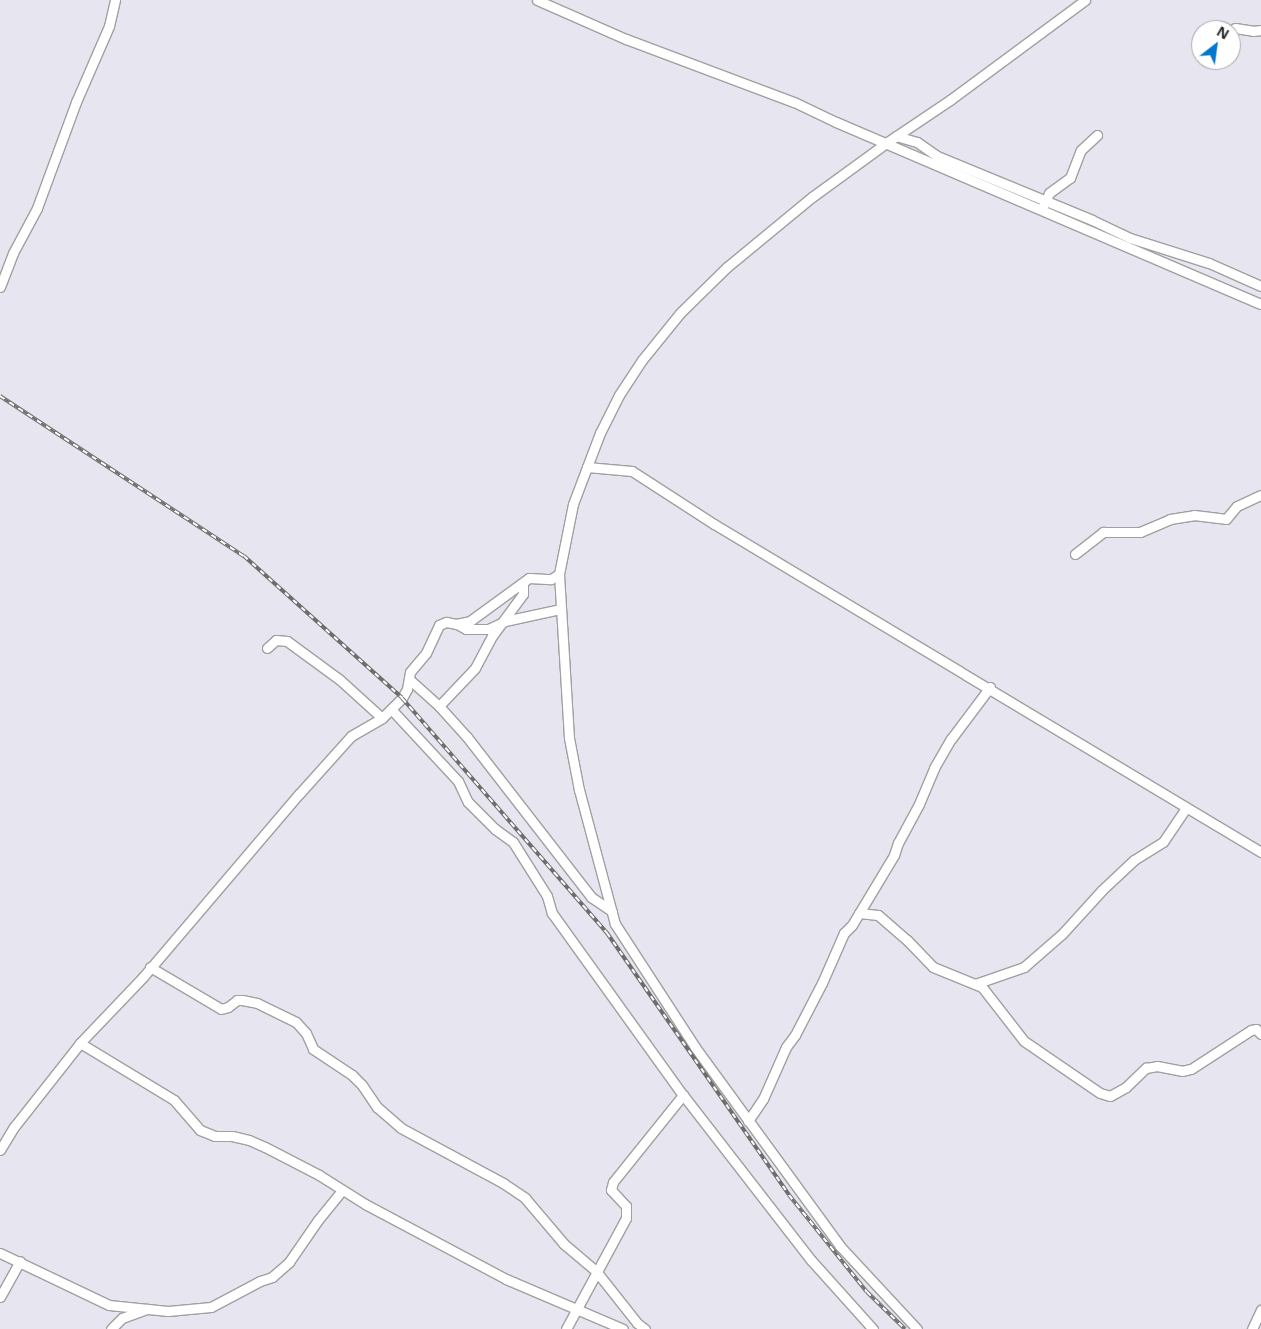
<!DOCTYPE html>
<html>
<head>
<meta charset="utf-8">
<style>
	body { margin:0 }
	#map { position:relative; width:1261px; height:1329px; overflow:hidden; background:#e6e5f0; font-family:"Noto Sans",sans-serif }
	div>[style] { position:absolute }
	[style*='--x'] { left:calc(var(--x)*1px); top:calc(var(--y)*1px); width:calc(var(--w)*1px); rotate:calc(var(--a)*1deg) }
	.roads { filter:drop-shadow(1px 0 #a0a0a0) drop-shadow(-1px 0 #a0a0a0) drop-shadow(0 1px #a0a0a0) drop-shadow(0 -1px #a0a0a0) }
	.minor>* { height:9px; margin:-4.5px; padding:0 4.5px; transform-origin:4.5px; border-radius:4.5px; background:#fff }
	.rail>* { height:4px; margin-top:-2px; transform-origin:0; background:repeating-linear-gradient(90deg,#fff 0 5.5px,#6d6d6d 0 11px); box-sizing:border-box; border-block:1px solid #6d6d6d }
	span { translate:-50% -50%; white-space:nowrap; text-align:center; line-height:1.15; -webkit-text-stroke:4px #fff; paint-order:stroke }
	.north { position:absolute; left:1191px; top:20px; width:50px; height:50px; box-sizing:border-box; background:#fff; border:1px solid #a5a5a5; border-radius:50%; rotate:30deg; font-size:14px; font-weight:700; line-height:20px; text-align:center; color:#1f1f1f }
	.north::after { content:''; display:block; margin:auto; width:18px; height:22px; background:#0077cf; clip-path:polygon(50% 0,100% 100%,50% 72%,0 100%) }
</style>
</head>
<body>
<div id="map">
	<div class="roads">
		<div class="minor">
			<div style="--x:537;--y:0;--w:97;--a:23.7"></div>
			<div style="--x:626;--y:39;--w:179;--a:20.6"></div>
			<div style="--x:794;--y:102;--w:47;--a:25.5"></div>
			<div style="--x:836;--y:122;--w:462;--a:23.2"></div>
			<div style="--x:1235;--y:28;--w:18;--a:9"></div>
			<div style="--x:1253;--y:31;--w:8;--a:-7"></div>
			<div style="--x:896;--y:136;--w:22;--a:16"></div>
			<div style="--x:917;--y:142;--w:24;--a:35"></div>
			<div style="--x:937;--y:156;--w:168;--a:22.4"></div>
			<div style="--x:1092;--y:220;--w:42;--a:25.3"></div>
			<div style="--x:1130;--y:238;--w:83;--a:17.6"></div>
			<div style="--x:1209;--y:263;--w:57;--a:23.9"></div>
			<div style="--x:1043;--y:206;--w:14;--a:-65"></div>
			<div style="--x:1049;--y:193;--w:26;--a:-36"></div>
			<div style="--x:1070;--y:178;--w:30;--a:-69"></div>
			<div style="--x:1081;--y:150;--w:22;--a:-43"></div>
			<div style="--x:0;--y:287;--w:36;--a:-69"></div>
			<div style="--x:13;--y:253;--w:51;--a:-61.9"></div>
			<div style="--x:37;--y:208;--w:113;--a:-69.8"></div>
			<div style="--x:76;--y:102;--w:83;--a:-66.5"></div>
			<div style="--x:109;--y:26;--w:27;--a:-77"></div>
			<div style="--x:587;--y:467;--w:45;--a:5.1"></div>
			<div style="--x:632;--y:471;--w:98;--a:32.9"></div>
			<div style="--x:714;--y:524;--w:638;--a:30.95"></div>
			<div style="--x:1075;--y:554;--w:36;--a:-38"></div>
			<div style="--x:1103;--y:532;--w:37;--a:0"></div>
			<div style="--x:1140;--y:532;--w:33;--a:-23"></div>
			<div style="--x:1170;--y:519;--w:24;--a:-9"></div>
			<div style="--x:1194;--y:515;--w:32;--a:7"></div>
			<div style="--x:1226;--y:519;--w:17;--a:-50"></div>
			<div style="--x:1237;--y:506;--w:26;--a:-25"></div>
			<div style="--x:457;--y:624;--w:10;--a:29"></div>
			<div style="--x:466;--y:629;--w:22;--a:0"></div>
			<div style="--x:488;--y:629;--w:19;--a:-25"></div>
			<div style="--x:505;--y:621;--w:56;--a:-12.3"></div>
			<div style="--x:267;--y:648;--w:12;--a:-42"></div>
			<div style="--x:276;--y:640;--w:11;--a:5"></div>
			<div style="--x:287;--y:641;--w:64;--a:36.2"></div>
			<div style="--x:339;--y:679;--w:58;--a:42.2"></div>
			<div style="--x:409;--y:679;--w:40;--a:42"></div>
			<div style="--x:439;--y:706;--w:42;--a:47.9"></div>
			<div style="--x:467;--y:737;--w:202;--a:52.2"></div>
			<div style="--x:591;--y:897;--w:25;--a:34"></div>
			<div style="--x:439;--y:706;--w:52;--a:-46.5"></div>
			<div style="--x:475;--y:668;--w:36;--a:-62"></div>
			<div style="--x:492;--y:636;--w:52;--a:-53.6"></div>
			<div style="--x:523;--y:594;--w:11;--a:-90"></div>
			<div style="--x:391;--y:709;--w:98;--a:47.1"></div>
			<div style="--x:458;--y:781;--w:23;--a:65"></div>
			<div style="--x:468;--y:802;--w:38;--a:45"></div>
			<div style="--x:495;--y:829;--w:22;--a:36"></div>
			<div style="--x:513;--y:842;--w:64;--a:57.8"></div>
			<div style="--x:547;--y:896;--w:18;--a:74"></div>
			<div style="--x:552;--y:913;--w:224;--a:54.3"></div>
			<div style="--x:683;--y:1095;--w:209;--a:52.2"></div>
			<div style="--x:811;--y:1260;--w:93;--a:48.1"></div>
			<div style="--x:859;--y:913;--w:19;--a:6"></div>
			<div style="--x:878;--y:915;--w:38;--a:41"></div>
			<div style="--x:907;--y:940;--w:37;--a:46"></div>
			<div style="--x:933;--y:967;--w:53;--a:22.2"></div>
			<div style="--x:982;--y:987;--w:68;--a:52.1"></div>
			<div style="--x:1024;--y:1041;--w:92;--a:34.4"></div>
			<div style="--x:1100;--y:1093;--w:10;--a:17"></div>
			<div style="--x:1110;--y:1096;--w:18;--a:-29"></div>
			<div style="--x:1126;--y:1087;--w:28;--a:-44"></div>
			<div style="--x:1146;--y:1068;--w:11;--a:-10"></div>
			<div style="--x:1157;--y:1066;--w:25;--a:11"></div>
			<div style="--x:1182;--y:1071;--w:9;--a:-13"></div>
			<div style="--x:1191;--y:1069;--w:72;--a:-33"></div>
			<div style="--x:1251;--y:1030;--w:5;--a:-11"></div>
			<div style="--x:1256;--y:1029;--w:7;--a:45"></div>
			<div style="--x:150;--y:967;--w:82;--a:30.6"></div>
			<div style="--x:221;--y:1009;--w:7;--a:-16"></div>
			<div style="--x:228;--y:1007;--w:11;--a:-38"></div>
			<div style="--x:237;--y:1000;--w:5;--a:0"></div>
			<div style="--x:242;--y:1000;--w:15;--a:11"></div>
			<div style="--x:257;--y:1003;--w:43;--a:26"></div>
			<div style="--x:296;--y:1022;--w:15;--a:48"></div>
			<div style="--x:306;--y:1033;--w:17;--a:66"></div>
			<div style="--x:313;--y:1049;--w:47;--a:33.7"></div>
			<div style="--x:352;--y:1075;--w:14;--a:45"></div>
			<div style="--x:362;--y:1085;--w:27;--a:56"></div>
			<div style="--x:377;--y:1107;--w:32;--a:41"></div>
			<div style="--x:401;--y:1128;--w:116;--a:28.3"></div>
			<div style="--x:503;--y:1183;--w:27;--a:34"></div>
			<div style="--x:525;--y:1198;--w:60;--a:49.7"></div>
			<div style="--x:564;--y:1244;--w:42;--a:40.2"></div>
			<div style="--x:596;--y:1271;--w:66;--a:51.7"></div>
			<div style="--x:637;--y:1323;--w:10;--a:37"></div>
			<div style="--x:975;--y:984;--w:52;--a:-19.1"></div>
			<div style="--x:1024;--y:967;--w:50;--a:-41"></div>
			<div style="--x:1062;--y:934;--w:59;--a:-47.7"></div>
			<div style="--x:1102;--y:890;--w:44;--a:-43.2"></div>
			<div style="--x:1134;--y:860;--w:34;--a:-32"></div>
			<div style="--x:1163;--y:842;--w:41;--a:-55.9"></div>
			<div style="--x:80;--y:1043;--w:110;--a:31.2"></div>
			<div style="--x:174;--y:1100;--w:40;--a:49"></div>
			<div style="--x:200;--y:1130;--w:16;--a:22"></div>
			<div style="--x:215;--y:1136;--w:17;--a:0"></div>
			<div style="--x:232;--y:1136;--w:17;--a:13"></div>
			<div style="--x:249;--y:1140;--w:17;--a:24"></div>
			<div style="--x:265;--y:1147;--w:61;--a:27.4"></div>
			<div style="--x:319;--y:1175;--w:54;--a:32.2"></div>
			<div style="--x:365;--y:1204;--w:160;--a:28"></div>
			<div style="--x:506;--y:1279;--w:127;--a:23.1"></div>
			<div style="--x:748;--y:1121;--w:27;--a:-56"></div>
			<div style="--x:763;--y:1099;--w:57;--a:-66.1"></div>
			<div style="--x:786;--y:1047;--w:15;--a:-53"></div>
			<div style="--x:795;--y:1035;--w:59;--a:-62.6"></div>
			<div style="--x:822;--y:983;--w:55;--a:-66.3"></div>
			<div style="--x:844;--y:933;--w:11;--a:-45"></div>
			<div style="--x:852;--y:925;--w:82;--a:-59"></div>
			<div style="--x:894;--y:855;--w:13;--a:-72"></div>
			<div style="--x:898;--y:843;--w:44;--a:-61.7"></div>
			<div style="--x:919;--y:804;--w:39;--a:-67"></div>
			<div style="--x:934;--y:768;--w:34;--a:-60"></div>
			<div style="--x:951;--y:739;--w:65;--a:-53.1"></div>
			<div style="--x:0;--y:1150;--w:27;--a:-59"></div>
			<div style="--x:14;--y:1127;--w:107;--a:-51.8"></div>
			<div style="--x:80;--y:1043;--w:91;--a:-46.3"></div>
			<div style="--x:143;--y:977;--w:240;--a:-49.6"></div>
			<div style="--x:299;--y:794;--w:78;--a:-48.1"></div>
			<div style="--x:351;--y:736;--w:36;--a:-30"></div>
			<div style="--x:382;--y:718;--w:28;--a:-45"></div>
			<div style="--x:402;--y:698;--w:10;--a:-61"></div>
			<div style="--x:407;--y:689;--w:17;--a:-80"></div>
			<div style="--x:410;--y:672;--w:25;--a:-50"></div>
			<div style="--x:426;--y:653;--w:31;--a:-65"></div>
			<div style="--x:439;--y:625;--w:8;--a:-23"></div>
			<div style="--x:446;--y:622;--w:10;--a:11"></div>
			<div style="--x:456;--y:624;--w:14;--a:-12"></div>
			<div style="--x:470;--y:621;--w:73;--a:-36.1"></div>
			<div style="--x:529;--y:578;--w:22;--a:3"></div>
			<div style="--x:551;--y:579;--w:9;--a:-32"></div>
			<div style="--x:0;--y:1253;--w:121;--a:25.5"></div>
			<div style="--x:109;--y:1305;--w:59;--a:5.8"></div>
			<div style="--x:168;--y:1311;--w:43;--a:-5.3"></div>
			<div style="--x:211;--y:1307;--w:55;--a:-28"></div>
			<div style="--x:260;--y:1281;--w:13;--a:-18"></div>
			<div style="--x:272;--y:1277;--w:23;--a:-41"></div>
			<div style="--x:289;--y:1262;--w:51;--a:-55.4"></div>
			<div style="--x:318;--y:1220;--w:38;--a:-51"></div>
			<div style="--x:0;--y:1297;--w:41;--a:-60.9"></div>
			<div style="--x:111;--y:1329;--w:16;--a:-45"></div>
			<div style="--x:122;--y:1318;--w:27;--a:-20"></div>
			<div style="--x:566;--y:1329;--w:126;--a:-61.6"></div>
			<div style="--x:626;--y:1218;--w:12;--a:-90"></div>
			<div style="--x:626;--y:1206;--w:22;--a:-133"></div>
			<div style="--x:611;--y:1190;--w:8;--a:-76"></div>
			<div style="--x:613;--y:1182;--w:112;--a:-51.2"></div>
			<div style="--x:917;--y:1329;--w:113;--a:-132.9"></div>
			<div style="--x:840;--y:1246;--w:246;--a:-126.1"></div>
			<div style="--x:695;--y:1047;--w:147;--a:-123"></div>
			<div style="--x:615;--y:924;--w:139;--a:-105"></div>
			<div style="--x:579;--y:790;--w:53;--a:-100.9"></div>
			<div style="--x:569;--y:738;--w:164;--a:-93.5"></div>
			<div style="--x:559;--y:574;--w:71;--a:-78.7"></div>
			<div style="--x:573;--y:504;--w:76;--a:-69.2"></div>
			<div style="--x:600;--y:433;--w:42;--a:-63.4"></div>
			<div style="--x:619;--y:395;--w:42;--a:-56.7"></div>
			<div style="--x:642;--y:360;--w:60;--a:-51"></div>
			<div style="--x:680;--y:313;--w:66;--a:-44.4"></div>
			<div style="--x:727;--y:267;--w:110;--a:-39.5"></div>
			<div style="--x:812;--y:197;--w:92;--a:-36.1"></div>
			<div style="--x:886;--y:143;--w:77;--a:-33.9"></div>
			<div style="--x:950;--y:100;--w:168;--a:-36.5"></div>
			<div style="--x:1252;--y:1329;--w:21;--a:-65"></div>
		</div>
	</div>
	<div class="rail">
		<div style="--x:0;--y:396;--w:292;--a:33.3"></div>
		<div style="--x:244;--y:556;--w:212;--a:41.9"></div>
		<div style="--x:402;--y:698;--w:312;--a:48.9"></div>
		<div style="--x:607;--y:933;--w:319;--a:55.2"></div>
		<div style="--x:789;--y:1195;--w:124;--a:51.2"></div>
		<div style="--x:867;--y:1292;--w:53;--a:44.2"></div>
	</div>
	<div class="north">N</div>
</div>
</body>
</html>
